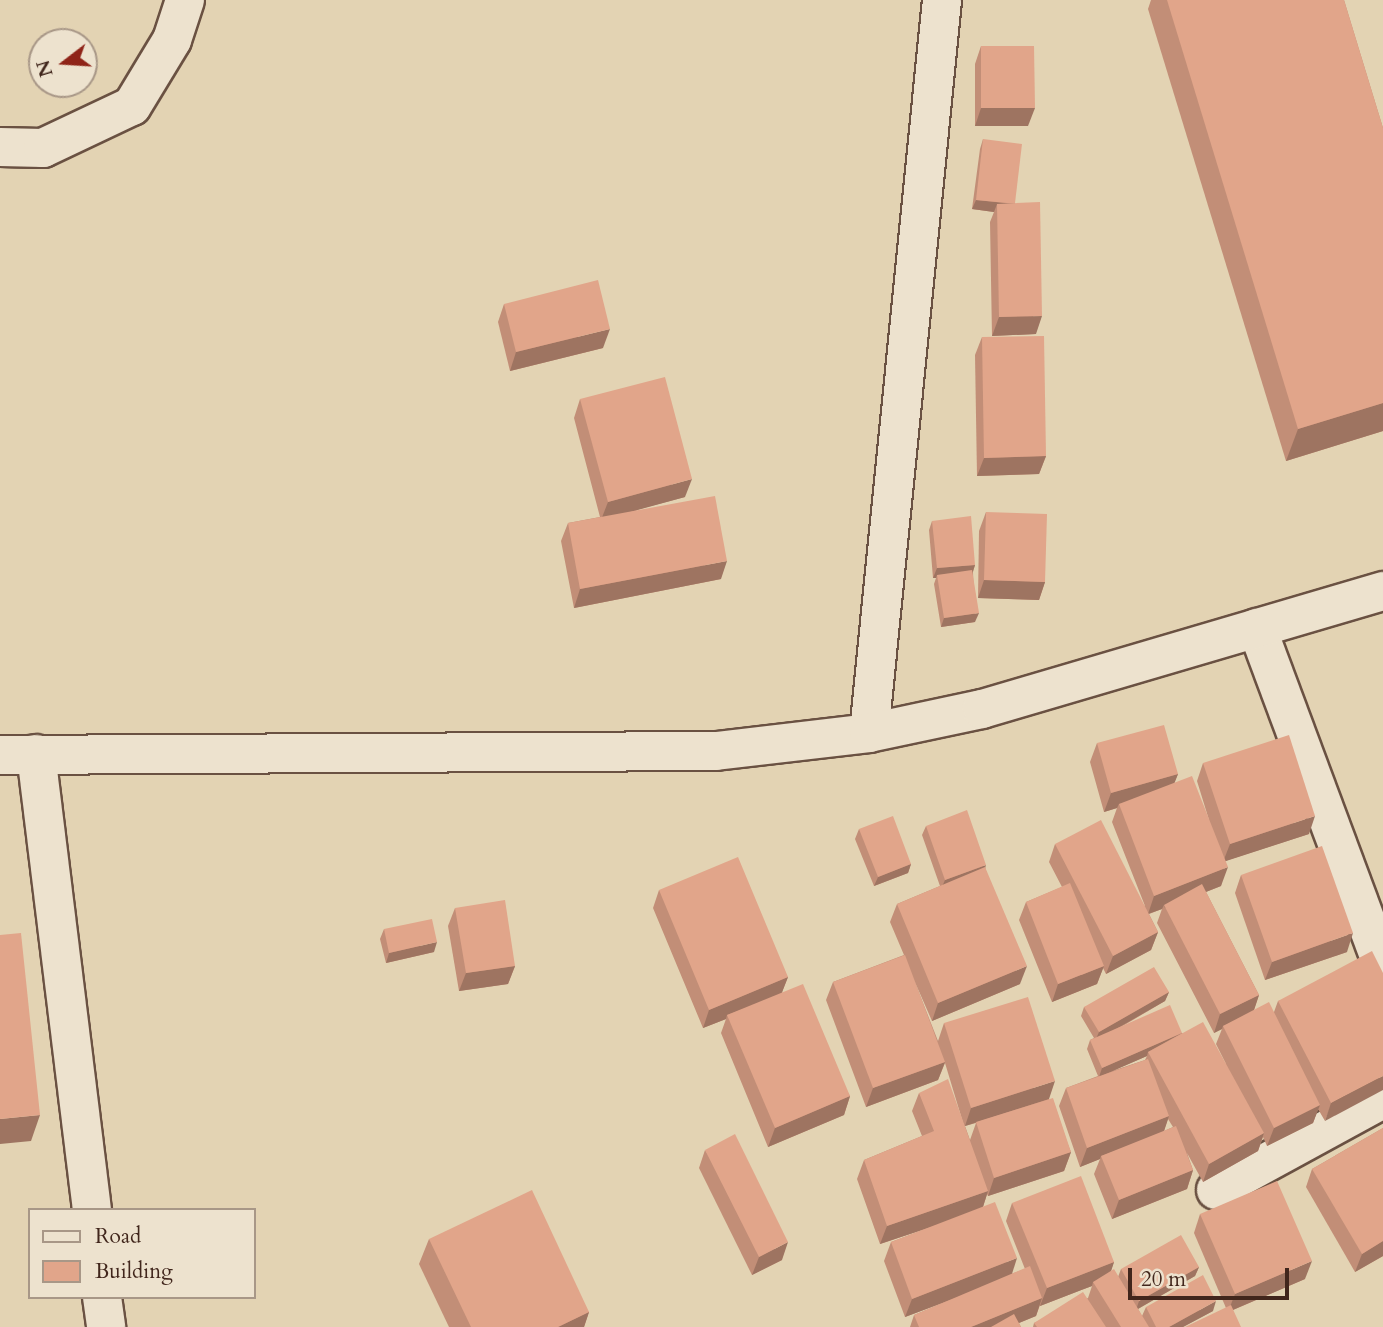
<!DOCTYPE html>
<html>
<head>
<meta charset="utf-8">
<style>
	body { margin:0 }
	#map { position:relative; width:1383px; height:1327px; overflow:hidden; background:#e3d3b3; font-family:Cardo,serif }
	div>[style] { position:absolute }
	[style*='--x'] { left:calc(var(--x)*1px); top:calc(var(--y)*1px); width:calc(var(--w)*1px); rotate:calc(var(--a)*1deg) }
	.roads { filter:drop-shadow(2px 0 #6a5142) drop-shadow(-2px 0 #6a5142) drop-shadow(0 2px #6a5142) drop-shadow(0 -2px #6a5142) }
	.minor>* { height:38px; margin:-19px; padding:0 19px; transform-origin:19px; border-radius:19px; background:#ede2ce }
	.wall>* { inset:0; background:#c28e77 }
	.shaded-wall>* { inset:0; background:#9e7461 }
	.building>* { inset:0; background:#e1a58a }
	span { translate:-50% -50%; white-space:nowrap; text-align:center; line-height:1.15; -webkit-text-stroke:7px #ede2ce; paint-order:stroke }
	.legend { position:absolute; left:28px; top:1208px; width:228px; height:91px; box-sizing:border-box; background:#ede2ce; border:2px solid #a89787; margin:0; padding:9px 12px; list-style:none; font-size:21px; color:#41261c }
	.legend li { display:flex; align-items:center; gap:14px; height:35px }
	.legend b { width:35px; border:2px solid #a89787 }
	.north { position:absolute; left:28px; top:28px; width:70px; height:70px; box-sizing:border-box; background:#ede2ce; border:2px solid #a89787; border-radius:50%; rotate:253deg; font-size:19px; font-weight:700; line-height:28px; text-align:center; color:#41261c }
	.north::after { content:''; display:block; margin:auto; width:24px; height:32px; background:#8f2418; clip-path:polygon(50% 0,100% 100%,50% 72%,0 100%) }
	.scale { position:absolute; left:1128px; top:1268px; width:161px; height:32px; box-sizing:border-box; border:4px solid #41261c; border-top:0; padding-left:9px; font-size:21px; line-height:24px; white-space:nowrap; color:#41261c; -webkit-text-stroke:5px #ede2ce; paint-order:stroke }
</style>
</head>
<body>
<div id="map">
	<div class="roads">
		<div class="minor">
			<div style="--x:0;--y:147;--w:43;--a:1.3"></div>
			<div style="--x:43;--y:148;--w:98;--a:-25.3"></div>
			<div style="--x:132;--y:106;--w:77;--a:-58.8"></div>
			<div style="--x:172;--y:40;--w:42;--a:-72"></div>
			<div style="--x:1257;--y:628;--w:362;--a:69.6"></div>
			<div style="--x:869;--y:733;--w:737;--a:-84.31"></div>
			<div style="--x:36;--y:754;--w:459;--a:83"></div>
			<div style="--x:0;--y:755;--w:716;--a:-0.32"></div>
			<div style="--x:716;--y:751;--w:154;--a:-6.7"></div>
			<div style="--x:869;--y:733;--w:116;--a:-12"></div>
			<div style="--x:982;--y:709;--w:418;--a:-16.4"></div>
			<div style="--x:1216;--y:1190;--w:190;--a:-28.6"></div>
			<div style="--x:102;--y:1297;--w:30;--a:82"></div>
		</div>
	</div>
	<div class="wall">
		<div style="clip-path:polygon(1151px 0,1344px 0,1383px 128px,1383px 431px,1286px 461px,1148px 9px)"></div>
		<div style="clip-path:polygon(981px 46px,1028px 126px,975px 126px,975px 64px)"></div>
		<div style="clip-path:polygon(983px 139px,1015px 203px,1036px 334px,992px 336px,990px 222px,994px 212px,972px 209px,980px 149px)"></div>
		<div style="clip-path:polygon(504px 304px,603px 348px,510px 371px,498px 322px)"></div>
		<div style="clip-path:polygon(982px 337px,1046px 456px,1039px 474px,977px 476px,975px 355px)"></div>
		<div style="clip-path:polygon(580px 399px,685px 497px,636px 510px,721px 579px,574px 608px,561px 541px,568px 523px,600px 517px,574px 418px)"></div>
		<div style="clip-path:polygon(986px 512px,1045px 582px,1039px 600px,978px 598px,979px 531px)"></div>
		<div style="clip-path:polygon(932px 521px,975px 565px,973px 572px,975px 622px,941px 627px,934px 584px,936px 578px,933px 578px,929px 530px)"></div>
		<div style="clip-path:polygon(evenodd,1097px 743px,1178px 774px,1174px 783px,1209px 820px,1197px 781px,1203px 763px,1309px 834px,1225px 861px,1221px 886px,1206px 892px,1259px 995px,1254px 1010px,1274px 1012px,1278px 1001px,1383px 973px,1325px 1121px,1318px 1109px,1313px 1123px,1267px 1146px,1263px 1137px,1258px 1151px,1203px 1182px,1187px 1153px,1193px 1170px,1187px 1189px,1112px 1219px,1094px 1174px,1100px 1159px,1080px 1167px,1059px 1106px,1066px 1088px,1098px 1076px,1087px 1049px,1090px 1040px,1094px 1038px,1081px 1016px,1084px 1007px,1169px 992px,1165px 1001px,1121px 1027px,1182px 1033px,1226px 1064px,1216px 1044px,1222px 1029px,1214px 1033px,1157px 923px,1162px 909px,1149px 914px,1158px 932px,1151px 950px,1106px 974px,1103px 968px,1097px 984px,1052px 1002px,1019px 920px,1026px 902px,1062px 887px,1049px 862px,1055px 844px,1145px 906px,1112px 822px,1117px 808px,1104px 812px,1090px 762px,1097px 743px,1147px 1056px,1145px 1060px,1112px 1071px,1147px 1056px,1097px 743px,1168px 1119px,1173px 1127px,1164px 1131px,1168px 1119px)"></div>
		<div style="clip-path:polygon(evenodd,926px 826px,985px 867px,1020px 984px,932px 1021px,914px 980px,938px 1041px,944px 1023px,1049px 1099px,1071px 1152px,1064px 1171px,988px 1196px,987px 1194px,983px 1207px,1011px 1274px,1025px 1269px,1006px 1221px,1012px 1203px,1114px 1262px,1111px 1271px,1118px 1277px,1121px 1269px,1199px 1267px,1195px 1276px,1138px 1309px,1142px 1316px,1146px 1307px,1213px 1311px,1183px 1327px,1033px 1327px,1034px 1323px,1088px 1298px,1092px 1286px,1040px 1306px,1040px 1305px,1036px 1316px,1019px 1323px,1021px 1327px,910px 1327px,914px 1315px,948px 1301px,905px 1317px,884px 1261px,891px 1242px,931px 1227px,880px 1244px,857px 1179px,864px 1160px,922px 1136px,912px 1111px,919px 1093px,964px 1126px,945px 1063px,938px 1080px,866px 1107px,826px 1000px,833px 982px,904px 955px,890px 922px,897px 904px,940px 886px,922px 835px,926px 826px,976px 1123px,970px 1140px,965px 1126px,976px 1123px)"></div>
		<div style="clip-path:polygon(859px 829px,911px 864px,908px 873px,874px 886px,855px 839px)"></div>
		<div style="clip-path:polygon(1241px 875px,1347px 952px,1265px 980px,1235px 893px)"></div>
		<div style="clip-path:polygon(659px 890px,788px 977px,782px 992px,850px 1096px,844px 1115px,768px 1147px,721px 1033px,726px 1019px,703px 1028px,653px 908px)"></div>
		<div style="clip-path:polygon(455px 908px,515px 966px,508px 984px,459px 991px,448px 926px)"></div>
		<div style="clip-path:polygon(384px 929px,434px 952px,386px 963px,380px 939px)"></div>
		<div style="clip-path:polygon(1383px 1128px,1383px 1256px,1355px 1272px,1306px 1187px,1312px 1169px)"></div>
		<div style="clip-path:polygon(705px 1150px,782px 1260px,752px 1275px,699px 1168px)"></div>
		<div style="clip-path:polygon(1200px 1214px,1305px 1279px,1233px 1310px,1226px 1308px,1194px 1233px)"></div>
		<div style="clip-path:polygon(429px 1239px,589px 1312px,584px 1327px,449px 1327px,419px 1264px)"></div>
	</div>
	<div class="shaded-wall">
		<div style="clip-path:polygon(981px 108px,1035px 108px,1028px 126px,975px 126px)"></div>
		<div style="clip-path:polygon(976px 200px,1014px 204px,997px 204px,994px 212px,972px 209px)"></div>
		<div style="clip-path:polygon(1042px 316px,1036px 334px,992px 336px,999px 317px)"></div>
		<div style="clip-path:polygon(610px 329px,603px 348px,510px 371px,516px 352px)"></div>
		<div style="clip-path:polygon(1383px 403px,1383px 431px,1286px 461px,1298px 429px)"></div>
		<div style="clip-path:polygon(1046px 456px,1039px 474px,977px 476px,984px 458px)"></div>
		<div style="clip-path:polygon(692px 479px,685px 497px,601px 520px,608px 502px)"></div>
		<div style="clip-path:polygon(727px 561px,721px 579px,574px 608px,580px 589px)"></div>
		<div style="clip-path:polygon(975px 565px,972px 574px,937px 575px,936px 578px,933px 578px,937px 568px)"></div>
		<div style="clip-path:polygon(984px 580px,1045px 582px,1039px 600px,978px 598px)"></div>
		<div style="clip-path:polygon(979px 613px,975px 622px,941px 627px,944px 618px)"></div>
		<div style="clip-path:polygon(1178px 774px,1171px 792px,1119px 804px,1117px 808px,1104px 812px,1111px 793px)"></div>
		<div style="clip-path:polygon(1315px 816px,1309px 834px,1223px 862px,1230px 844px)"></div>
		<div style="clip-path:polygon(911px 864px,908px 873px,874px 886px,878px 877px)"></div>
		<div style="clip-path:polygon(986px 865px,983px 875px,941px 889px,945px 880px)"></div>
		<div style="clip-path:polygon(1228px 867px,1221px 886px,1165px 908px,1164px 905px,1162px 909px,1148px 914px,1154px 896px)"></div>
		<div style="clip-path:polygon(1158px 932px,1151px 950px,1106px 974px,1113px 956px)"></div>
		<div style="clip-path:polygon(1353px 933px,1347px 952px,1265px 980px,1272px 962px)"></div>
		<div style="clip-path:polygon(437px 942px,434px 952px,386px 963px,389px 953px)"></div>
		<div style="clip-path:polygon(515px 966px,508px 984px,459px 991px,466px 973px)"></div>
		<div style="clip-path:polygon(1027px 966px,1020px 984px,932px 1021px,938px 1003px)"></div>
		<div style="clip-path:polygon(1104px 966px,1097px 984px,1052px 1002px,1058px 984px)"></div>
		<div style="clip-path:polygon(788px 977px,781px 995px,727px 1015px,726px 1019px,703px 1028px,709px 1010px)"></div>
		<div style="clip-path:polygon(1169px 992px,1165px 1001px,1095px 1041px,1099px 1032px)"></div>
		<div style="clip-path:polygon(1259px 995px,1253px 1013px,1223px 1026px,1222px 1029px,1214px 1033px,1220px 1014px)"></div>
		<div style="clip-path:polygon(1182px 1033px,1148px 1052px,1147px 1056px,1099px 1077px,1102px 1068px)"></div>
		<div style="clip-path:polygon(945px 1062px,938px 1080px,866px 1107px,873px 1088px)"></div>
		<div style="clip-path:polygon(1383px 1076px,1383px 1090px,1325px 1121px,1331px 1103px)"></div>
		<div style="clip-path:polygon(1055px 1081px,1049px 1099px,965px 1126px,971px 1108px)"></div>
		<div style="clip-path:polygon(850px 1096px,844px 1115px,768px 1147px,775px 1128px)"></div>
		<div style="clip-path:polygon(1320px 1105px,1313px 1123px,1267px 1146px,1274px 1128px)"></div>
		<div style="clip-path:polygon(40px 1115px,31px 1141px,0 1144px,0 1119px)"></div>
		<div style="clip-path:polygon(1169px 1116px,1163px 1134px,1101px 1156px,1100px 1159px,1080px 1167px,1087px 1148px)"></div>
		<div style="clip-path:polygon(1264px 1133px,1258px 1151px,1203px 1182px,1209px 1164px)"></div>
		<div style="clip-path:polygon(1071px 1152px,1064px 1171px,988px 1196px,994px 1178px)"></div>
		<div style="clip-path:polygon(1193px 1170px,1187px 1189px,1112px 1219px,1119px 1200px)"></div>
		<div style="clip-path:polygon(988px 1191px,982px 1210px,880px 1244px,887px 1226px)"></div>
		<div style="clip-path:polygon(1383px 1241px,1383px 1256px,1355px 1272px,1362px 1254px)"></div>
		<div style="clip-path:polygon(788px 1242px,782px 1260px,752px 1275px,759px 1257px)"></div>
		<div style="clip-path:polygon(1017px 1258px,1011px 1277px,905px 1317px,912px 1299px)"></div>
		<div style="clip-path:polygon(1312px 1261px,1305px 1279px,1228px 1312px,1235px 1294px)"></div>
		<div style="clip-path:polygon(1114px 1262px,1108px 1280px,1093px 1282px,1092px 1286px,1040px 1306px,1047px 1288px)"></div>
		<div style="clip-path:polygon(1199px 1267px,1195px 1276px,1136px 1310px,1139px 1301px)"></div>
		<div style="clip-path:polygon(1042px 1298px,1036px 1316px,1009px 1327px,971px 1327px)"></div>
		<div style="clip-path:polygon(1216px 1301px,1213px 1311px,1183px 1327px,1169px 1327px)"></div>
		<div style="clip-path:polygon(589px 1312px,584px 1327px,558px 1327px)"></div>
	</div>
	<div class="building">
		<div style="clip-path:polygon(1167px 0,1344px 0,1383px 128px,1383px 403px,1298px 429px)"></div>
		<div style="clip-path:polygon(981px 46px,1034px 46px,1035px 108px,981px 108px)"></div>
		<div style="clip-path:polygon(983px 139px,1022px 144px,1015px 203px,1007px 203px,976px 200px)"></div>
		<div style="clip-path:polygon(1040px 202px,1042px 316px,999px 317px,997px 204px)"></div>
		<div style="clip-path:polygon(598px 280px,610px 329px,516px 352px,504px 304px)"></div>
		<div style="clip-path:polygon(1044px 336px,1046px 456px,984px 458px,982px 337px)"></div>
		<div style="clip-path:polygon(665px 377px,692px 479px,608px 502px,580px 399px)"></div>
		<div style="clip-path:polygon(715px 496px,727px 561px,580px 589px,568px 523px)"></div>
		<div style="clip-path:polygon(986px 512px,1047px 514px,1045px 582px,984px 580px)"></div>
		<div style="clip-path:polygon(971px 516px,975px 565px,937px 568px,932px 521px)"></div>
		<div style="clip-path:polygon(972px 570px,979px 613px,944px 618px,937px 575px)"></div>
		<div style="clip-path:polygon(1164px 725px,1178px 774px,1111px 793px,1097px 743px)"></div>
		<div style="clip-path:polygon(1289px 735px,1315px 816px,1230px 844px,1203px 763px)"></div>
		<div style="clip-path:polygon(1192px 776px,1228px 867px,1154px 896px,1119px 804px)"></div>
		<div style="clip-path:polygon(967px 810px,986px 865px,945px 880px,926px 826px)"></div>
		<div style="clip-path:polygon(893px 816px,911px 864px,878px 877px,859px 829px)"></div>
		<div style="clip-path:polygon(1101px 820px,1158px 932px,1113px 956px,1055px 844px)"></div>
		<div style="clip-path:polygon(1322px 846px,1353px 933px,1272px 962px,1241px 875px)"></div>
		<div style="clip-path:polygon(738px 857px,788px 977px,709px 1010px,659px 890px)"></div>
		<div style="clip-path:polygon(985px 867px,1027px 966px,938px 1003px,897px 904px)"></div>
		<div style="clip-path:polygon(1070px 883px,1104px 966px,1058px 984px,1026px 902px)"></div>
		<div style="clip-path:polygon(1202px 884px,1259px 995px,1220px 1014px,1164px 905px)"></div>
		<div style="clip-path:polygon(505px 900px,515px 966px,466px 973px,455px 908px)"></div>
		<div style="clip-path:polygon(432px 919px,437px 942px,389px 953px,384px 929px)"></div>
		<div style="clip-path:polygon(21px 933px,40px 1115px,0 1119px,0 935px)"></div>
		<div style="clip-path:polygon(1372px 951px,1383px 973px,1383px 1076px,1331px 1103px,1278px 1001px)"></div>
		<div style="clip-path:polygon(905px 955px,945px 1062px,873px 1088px,833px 982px)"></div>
		<div style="clip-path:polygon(1154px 967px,1169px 992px,1099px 1032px,1084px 1007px)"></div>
		<div style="clip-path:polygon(803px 984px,850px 1096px,775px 1128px,727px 1015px)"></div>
		<div style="clip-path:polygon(1028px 997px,1055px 1081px,971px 1108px,944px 1023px)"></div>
		<div style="clip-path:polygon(1269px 1002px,1320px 1105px,1274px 1128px,1223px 1026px)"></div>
		<div style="clip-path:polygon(1170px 1005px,1182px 1033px,1102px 1068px,1090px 1040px)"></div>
		<div style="clip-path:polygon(1203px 1022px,1264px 1133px,1209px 1164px,1148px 1052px)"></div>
		<div style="clip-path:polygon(1148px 1059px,1169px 1116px,1087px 1148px,1066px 1088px)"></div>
		<div style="clip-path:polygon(948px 1079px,988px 1191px,887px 1226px,864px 1160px,934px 1131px,919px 1093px)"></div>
		<div style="clip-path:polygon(1053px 1098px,1071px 1152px,994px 1178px,976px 1122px)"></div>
		<div style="clip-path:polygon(1176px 1126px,1193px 1170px,1119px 1200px,1101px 1156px)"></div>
		<div style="clip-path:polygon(1383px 1128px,1383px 1241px,1362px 1254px,1312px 1169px)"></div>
		<div style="clip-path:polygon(735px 1134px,788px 1242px,759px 1257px,705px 1150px)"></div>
		<div style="clip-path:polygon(1081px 1176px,1114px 1262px,1047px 1288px,1012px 1203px)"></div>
		<div style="clip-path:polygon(1277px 1181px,1312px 1261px,1235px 1294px,1200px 1214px)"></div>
		<div style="clip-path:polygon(532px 1190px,589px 1312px,558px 1327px,471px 1327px,429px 1239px)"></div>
		<div style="clip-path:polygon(995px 1202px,1017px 1258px,912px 1299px,891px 1242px)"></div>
		<div style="clip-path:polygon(1181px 1235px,1199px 1267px,1139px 1301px,1121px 1269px)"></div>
		<div style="clip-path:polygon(1030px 1266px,1042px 1298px,971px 1327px,919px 1327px,914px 1315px)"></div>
		<div style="clip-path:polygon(1114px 1269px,1149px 1327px,1121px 1327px,1093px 1282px)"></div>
		<div style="clip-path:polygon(1203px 1275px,1216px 1301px,1169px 1327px,1156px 1327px,1146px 1307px)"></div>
		<div style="clip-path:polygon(1083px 1292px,1106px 1327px,1037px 1327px,1034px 1323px)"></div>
		<div style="clip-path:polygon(1231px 1305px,1241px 1327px,1185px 1327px)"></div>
		<div style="clip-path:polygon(1014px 1314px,1021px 1327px,991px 1327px)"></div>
	</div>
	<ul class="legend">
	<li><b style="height:9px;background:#ede2ce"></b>Road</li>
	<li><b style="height:19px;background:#e1a58a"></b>Building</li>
	</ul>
	<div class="north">N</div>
	<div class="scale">20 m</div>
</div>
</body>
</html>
